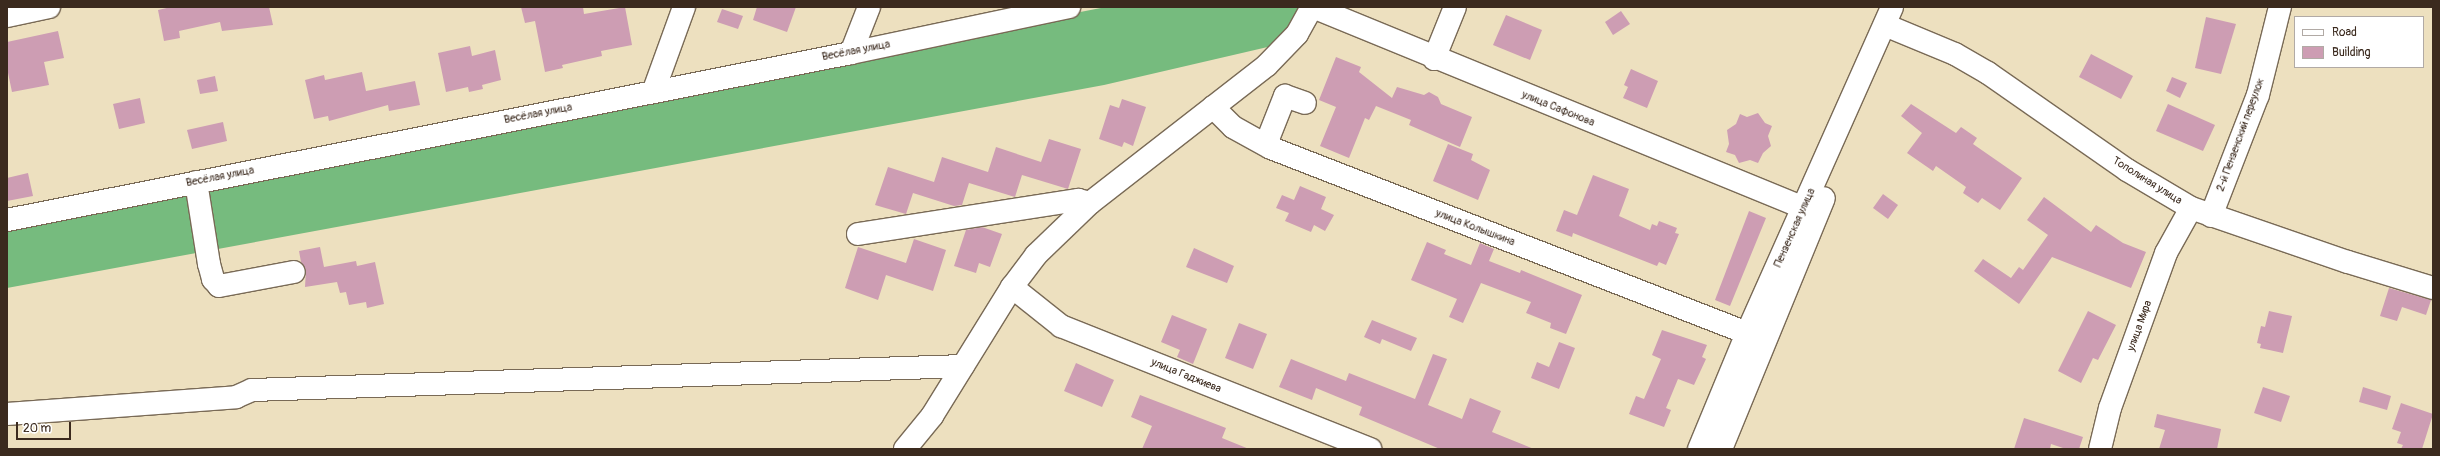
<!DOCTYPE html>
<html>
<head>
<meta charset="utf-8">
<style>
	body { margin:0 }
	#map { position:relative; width:2440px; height:456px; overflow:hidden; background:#ede0bf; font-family:Pangolin,sans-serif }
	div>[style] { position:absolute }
	.forest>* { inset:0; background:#76bb7e }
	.building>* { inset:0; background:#cd9db3 }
	.roads { filter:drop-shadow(1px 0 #796a56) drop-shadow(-1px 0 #796a56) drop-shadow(0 1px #796a56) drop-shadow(0 -1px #796a56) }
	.minor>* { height:22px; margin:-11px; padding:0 11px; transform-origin:11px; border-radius:11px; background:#fff }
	span { translate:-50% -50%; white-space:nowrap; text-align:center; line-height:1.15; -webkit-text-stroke:3.5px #fff; paint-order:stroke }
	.street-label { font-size:11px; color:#3b2a1e }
	.frame { position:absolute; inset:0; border:8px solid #3b2a1e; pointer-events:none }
	.legend { position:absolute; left:2294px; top:16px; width:130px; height:52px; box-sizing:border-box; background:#fff; border:1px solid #b1aaa5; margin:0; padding:5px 7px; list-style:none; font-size:12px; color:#3b2a1e }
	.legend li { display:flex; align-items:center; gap:8px; height:20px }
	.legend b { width:20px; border:1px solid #b1aaa5 }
	.scale { position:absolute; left:16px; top:422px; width:55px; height:18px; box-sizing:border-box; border:2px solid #3b2a1e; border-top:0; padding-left:5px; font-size:12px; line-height:14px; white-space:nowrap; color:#3b2a1e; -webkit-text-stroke:3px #fff; paint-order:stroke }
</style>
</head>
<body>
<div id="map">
	<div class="forest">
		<div style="clip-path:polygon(1106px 7px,1299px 7px,1292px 26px,1276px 45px,1104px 85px,7px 288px,7px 220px)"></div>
	</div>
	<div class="building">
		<div style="clip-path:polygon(171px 7px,269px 7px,273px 25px,222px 31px,220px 22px,179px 31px,180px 38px,164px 41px,158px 10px)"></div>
		<div style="clip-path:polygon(521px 7px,583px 7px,584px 14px,625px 7px,632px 45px,601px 51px,602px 56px,562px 65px,563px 68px,545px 72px,535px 21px,525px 23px)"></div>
		<div style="clip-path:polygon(757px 7px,796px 7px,787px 32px,753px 20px)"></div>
		<div style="clip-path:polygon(722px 9px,743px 16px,738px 29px,717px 22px)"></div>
		<div style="clip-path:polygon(1621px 11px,1630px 24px,1613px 35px,1605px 22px)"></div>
		<div style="clip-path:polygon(1506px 15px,1542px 30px,1530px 60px,1493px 45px)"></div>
		<div style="clip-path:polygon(2206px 17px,2236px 24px,2221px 74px,2195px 68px)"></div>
		<div style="clip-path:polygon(58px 31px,64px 58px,44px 62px,49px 85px,12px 92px,7px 68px,7px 42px)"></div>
		<div style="clip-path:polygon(470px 46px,472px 56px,495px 50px,501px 80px,482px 85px,483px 89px,469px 92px,468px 87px,446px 92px,438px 53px)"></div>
		<div style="clip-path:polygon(2091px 54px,2133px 76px,2121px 99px,2079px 77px)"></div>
		<div style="clip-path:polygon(1336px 57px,1361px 67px,1359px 72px,1392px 98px,1397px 87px,1424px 95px,1429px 92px,1438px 97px,1441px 104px,1472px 117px,1460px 147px,1409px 125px,1411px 120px,1376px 106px,1369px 120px,1365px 118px,1349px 158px,1320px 146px,1336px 107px,1319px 100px)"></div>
		<div style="clip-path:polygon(1631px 69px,1658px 81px,1647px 108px,1623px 98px,1628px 87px,1624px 85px)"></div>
		<div style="clip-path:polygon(362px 72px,366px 91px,415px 81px,420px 105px,389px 111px,388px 105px,329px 121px,328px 116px,314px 119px,305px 80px,324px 75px,325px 80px)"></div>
		<div style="clip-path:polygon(215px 76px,218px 91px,200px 94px,197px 80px)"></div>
		<div style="clip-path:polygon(2172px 77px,2187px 83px,2180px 98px,2166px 91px)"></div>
		<div style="clip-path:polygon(140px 98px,145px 123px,119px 129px,113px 104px)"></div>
		<div style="clip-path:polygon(1122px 99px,1146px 107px,1133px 146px,1124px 142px,1122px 147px,1099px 139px,1110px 105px,1119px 108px)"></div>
		<div style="clip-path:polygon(1911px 104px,1956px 133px,1961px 127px,1977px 138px,1973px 144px,2022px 178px,2000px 210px,1982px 198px,1978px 203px,1963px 193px,1966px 187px,1936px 166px,1933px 171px,1907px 153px,1922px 133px,1901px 116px)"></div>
		<div style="clip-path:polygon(2168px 104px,2215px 125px,2203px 151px,2156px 131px)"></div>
		<div style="clip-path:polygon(1758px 113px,1765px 123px,1772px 126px,1768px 136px,1771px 146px,1763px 153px,1758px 163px,1750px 160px,1739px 163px,1735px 155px,1726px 152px,1729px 144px,1727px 130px,1736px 124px,1740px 114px,1747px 117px)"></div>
		<div style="clip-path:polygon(223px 122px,227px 141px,192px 149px,187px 130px)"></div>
		<div style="clip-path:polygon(1049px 139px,1081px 149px,1068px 189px,1022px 175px,1015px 197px,969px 183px,962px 205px,954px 206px,913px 193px,906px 214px,875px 205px,888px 167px,934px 182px,942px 157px,988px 172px,996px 147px,1041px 162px)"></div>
		<div style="clip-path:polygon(1448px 144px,1473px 154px,1471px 160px,1490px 170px,1478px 200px,1433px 181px)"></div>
		<div style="clip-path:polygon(28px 173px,33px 196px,7px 201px,7px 178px)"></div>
		<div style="clip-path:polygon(1593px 175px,1629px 189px,1619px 216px,1650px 230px,1652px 224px,1657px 226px,1659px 221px,1677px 228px,1675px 233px,1679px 234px,1666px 265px,1659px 262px,1657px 266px,1573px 233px,1572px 237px,1556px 231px,1564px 210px,1577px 215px)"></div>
		<div style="clip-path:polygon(1300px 186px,1326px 197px,1321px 209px,1334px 215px,1325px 231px,1314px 225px,1311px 232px,1285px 221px,1289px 213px,1276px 208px,1282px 195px,1294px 200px)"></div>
		<div style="clip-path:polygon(1883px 194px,1898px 205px,1888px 219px,1873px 208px)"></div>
		<div style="clip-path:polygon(2044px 197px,2091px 232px,2096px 225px,2123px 243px,2146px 252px,2131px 288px,2052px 257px,2019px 304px,1974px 271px,1983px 259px,2011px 278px,2019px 267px,2023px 270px,2048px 235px,2027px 220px)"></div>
		<div style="clip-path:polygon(1749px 211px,1766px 218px,1730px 306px,1715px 300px)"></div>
		<div style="clip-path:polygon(982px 227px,1002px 234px,990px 267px,979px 263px,976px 273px,954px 266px,966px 230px)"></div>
		<div style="clip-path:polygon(914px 239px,946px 250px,933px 291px,886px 275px,878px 300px,845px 288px,858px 247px,906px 263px)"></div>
		<div style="clip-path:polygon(1427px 242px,1446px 250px,1444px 254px,1471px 265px,1480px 243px,1494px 249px,1489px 261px,1520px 273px,1521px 270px,1582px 295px,1566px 334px,1550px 328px,1551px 323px,1526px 313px,1531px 302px,1481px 283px,1463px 323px,1449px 317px,1457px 299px,1411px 280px)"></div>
		<div style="clip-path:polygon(320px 247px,324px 267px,356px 261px,357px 266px,375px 262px,384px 304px,367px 308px,366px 302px,349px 305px,346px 292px,340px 293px,337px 282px,305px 287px,306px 270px,301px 262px,299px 251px)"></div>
		<div style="clip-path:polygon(1194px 248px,1234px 266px,1227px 283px,1186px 267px)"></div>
		<div style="clip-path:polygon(2389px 288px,2431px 300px,2426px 315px,2402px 307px,2397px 321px,2380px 316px)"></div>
		<div style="clip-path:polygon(2088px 311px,2116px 325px,2098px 360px,2093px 358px,2081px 383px,2058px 371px)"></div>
		<div style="clip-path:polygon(2269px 311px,2292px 316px,2283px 353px,2260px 348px,2261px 344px,2257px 343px,2261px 326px,2265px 327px)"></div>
		<div style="clip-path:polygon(1172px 315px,1207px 329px,1193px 364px,1177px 357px,1180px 350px,1161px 342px)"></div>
		<div style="clip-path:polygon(1372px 320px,1417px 338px,1411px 351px,1382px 339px,1380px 344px,1364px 337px)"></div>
		<div style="clip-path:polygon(1239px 323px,1267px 334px,1253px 369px,1225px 358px)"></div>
		<div style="clip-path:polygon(1662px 330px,1707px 345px,1702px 357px,1706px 359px,1694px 385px,1678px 379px,1666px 408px,1671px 410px,1664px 427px,1629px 414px,1636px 396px,1644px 399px,1661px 359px,1652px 355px)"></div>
		<div style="clip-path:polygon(1559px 342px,1575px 348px,1559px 389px,1531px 378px,1537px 362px,1549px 367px)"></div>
		<div style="clip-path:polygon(1433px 354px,1447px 359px,1428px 405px,1462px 419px,1470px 398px,1501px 411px,1492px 432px,1534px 449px,1440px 449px,1359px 415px,1362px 407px,1316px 388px,1312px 400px,1279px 387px,1291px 359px,1346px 381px,1349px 373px,1415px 399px)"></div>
		<div style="clip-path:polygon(1076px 363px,1114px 380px,1102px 407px,1064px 391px)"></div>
		<div style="clip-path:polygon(2263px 387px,2290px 396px,2281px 422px,2254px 413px)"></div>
		<div style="clip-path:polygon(2363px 387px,2391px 396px,2387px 410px,2359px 402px)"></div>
		<div style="clip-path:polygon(1140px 395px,1226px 428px,1222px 438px,1249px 449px,1142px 449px,1152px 426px,1131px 417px)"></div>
		<div style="clip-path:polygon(2401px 403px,2433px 414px,2422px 449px,2401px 449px,2403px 445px,2397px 443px,2401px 432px,2392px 429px)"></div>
		<div style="clip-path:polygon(2157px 414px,2221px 429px,2217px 449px,2159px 449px,2165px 430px,2154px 427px)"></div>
		<div style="clip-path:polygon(2024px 418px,2083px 437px,2079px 449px,2066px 449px,2051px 444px,2050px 449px,2014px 449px)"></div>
	</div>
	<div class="roads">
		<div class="minor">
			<div style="left:1313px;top:7px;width:531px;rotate:22.26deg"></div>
			<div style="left:7px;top:16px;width:43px;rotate:-12.1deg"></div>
			<div style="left:1885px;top:25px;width:76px;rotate:22.5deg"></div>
			<div style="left:1955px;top:54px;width:38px;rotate:30deg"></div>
			<div style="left:1988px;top:73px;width:169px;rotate:34.9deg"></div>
			<div style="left:2127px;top:170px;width:74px;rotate:30.7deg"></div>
			<div style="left:2191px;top:208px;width:166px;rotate:19deg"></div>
			<div style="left:2348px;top:262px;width:89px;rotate:17deg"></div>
			<div style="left:851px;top:53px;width:49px;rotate:-68.6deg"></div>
			<div style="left:1434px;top:59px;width:56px;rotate:-68deg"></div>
			<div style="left:654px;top:90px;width:88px;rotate:-70.1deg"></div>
			<div style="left:1213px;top:107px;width:28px;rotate:45deg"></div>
			<div style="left:1233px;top:127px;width:43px;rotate:28.9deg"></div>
			<div style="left:1271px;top:148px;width:511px;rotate:21.24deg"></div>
			<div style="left:1266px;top:144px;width:52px;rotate:-68.4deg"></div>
			<div style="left:1285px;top:96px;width:21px;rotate:19deg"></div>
			<div style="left:196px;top:182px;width:83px;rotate:81deg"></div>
			<div style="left:209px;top:264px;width:16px;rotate:75deg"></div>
			<div style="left:213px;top:279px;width:9px;rotate:49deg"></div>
			<div style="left:219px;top:286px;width:76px;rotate:-10.6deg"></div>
			<div style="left:2211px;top:216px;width:130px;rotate:-68.8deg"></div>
			<div style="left:2258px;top:95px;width:91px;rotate:-76deg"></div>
			<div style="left:7px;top:220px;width:860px;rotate:-11.19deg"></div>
			<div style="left:851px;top:53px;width:223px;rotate:-11.9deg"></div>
			<div style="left:858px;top:234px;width:223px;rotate:-8.8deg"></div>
			<div style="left:1078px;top:200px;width:12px;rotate:14deg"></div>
			<div style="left:1012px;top:287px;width:63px;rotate:38.5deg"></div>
			<div style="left:1061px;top:326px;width:333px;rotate:21.7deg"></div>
			<div style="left:7px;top:414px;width:230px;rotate:-4.2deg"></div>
			<div style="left:236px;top:397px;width:17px;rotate:-24deg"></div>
			<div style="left:252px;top:390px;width:711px;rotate:-1.93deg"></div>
			<div style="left:905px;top:449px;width:43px;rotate:-50.7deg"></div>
			<div style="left:932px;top:416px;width:152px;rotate:-58.2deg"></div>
			<div style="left:1012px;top:287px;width:40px;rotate:-53deg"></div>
			<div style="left:1036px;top:255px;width:75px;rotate:-43.9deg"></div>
			<div style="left:1090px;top:203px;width:224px;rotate:-37.9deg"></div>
			<div style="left:1267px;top:65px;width:43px;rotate:-45.9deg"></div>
			<div style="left:1297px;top:34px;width:31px;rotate:-61deg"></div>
			<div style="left:1699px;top:449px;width:126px;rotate:-67.5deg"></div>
			<div style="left:1747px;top:333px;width:357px;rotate:-66deg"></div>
			<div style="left:1721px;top:449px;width:271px;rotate:-67.7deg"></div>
			<div style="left:2100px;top:449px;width:42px;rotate:-76.3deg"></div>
			<div style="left:2110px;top:408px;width:165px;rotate:-70.1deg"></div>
			<div style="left:2166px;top:253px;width:51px;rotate:-60.9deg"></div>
		</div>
	</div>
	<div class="street-label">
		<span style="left:856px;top:51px;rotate:-11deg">Весёлая улица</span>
		<span style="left:1558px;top:109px;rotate:22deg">улица Сафонова</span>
		<span style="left:538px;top:114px;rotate:-11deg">Весёлая улица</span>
		<span style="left:2241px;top:135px;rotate:-70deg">2-й Пензенский переулок</span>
		<span style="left:220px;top:177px;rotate:-11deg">Весёлая улица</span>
		<span style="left:2147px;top:181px;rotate:32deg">Тополиная улица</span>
		<span style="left:1475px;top:228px;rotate:21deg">улица Колышкина</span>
		<span style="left:1795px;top:228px;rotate:-66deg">Пензенская улица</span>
		<span style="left:2140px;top:326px;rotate:-70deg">улица Мира</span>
		<span style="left:1186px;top:376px;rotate:22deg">улица Гаджиева</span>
	</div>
	<div class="frame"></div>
	<ul class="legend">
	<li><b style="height:5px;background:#fff"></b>Road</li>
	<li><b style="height:11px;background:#cd9db3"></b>Building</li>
	</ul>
	<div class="scale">20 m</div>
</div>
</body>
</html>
